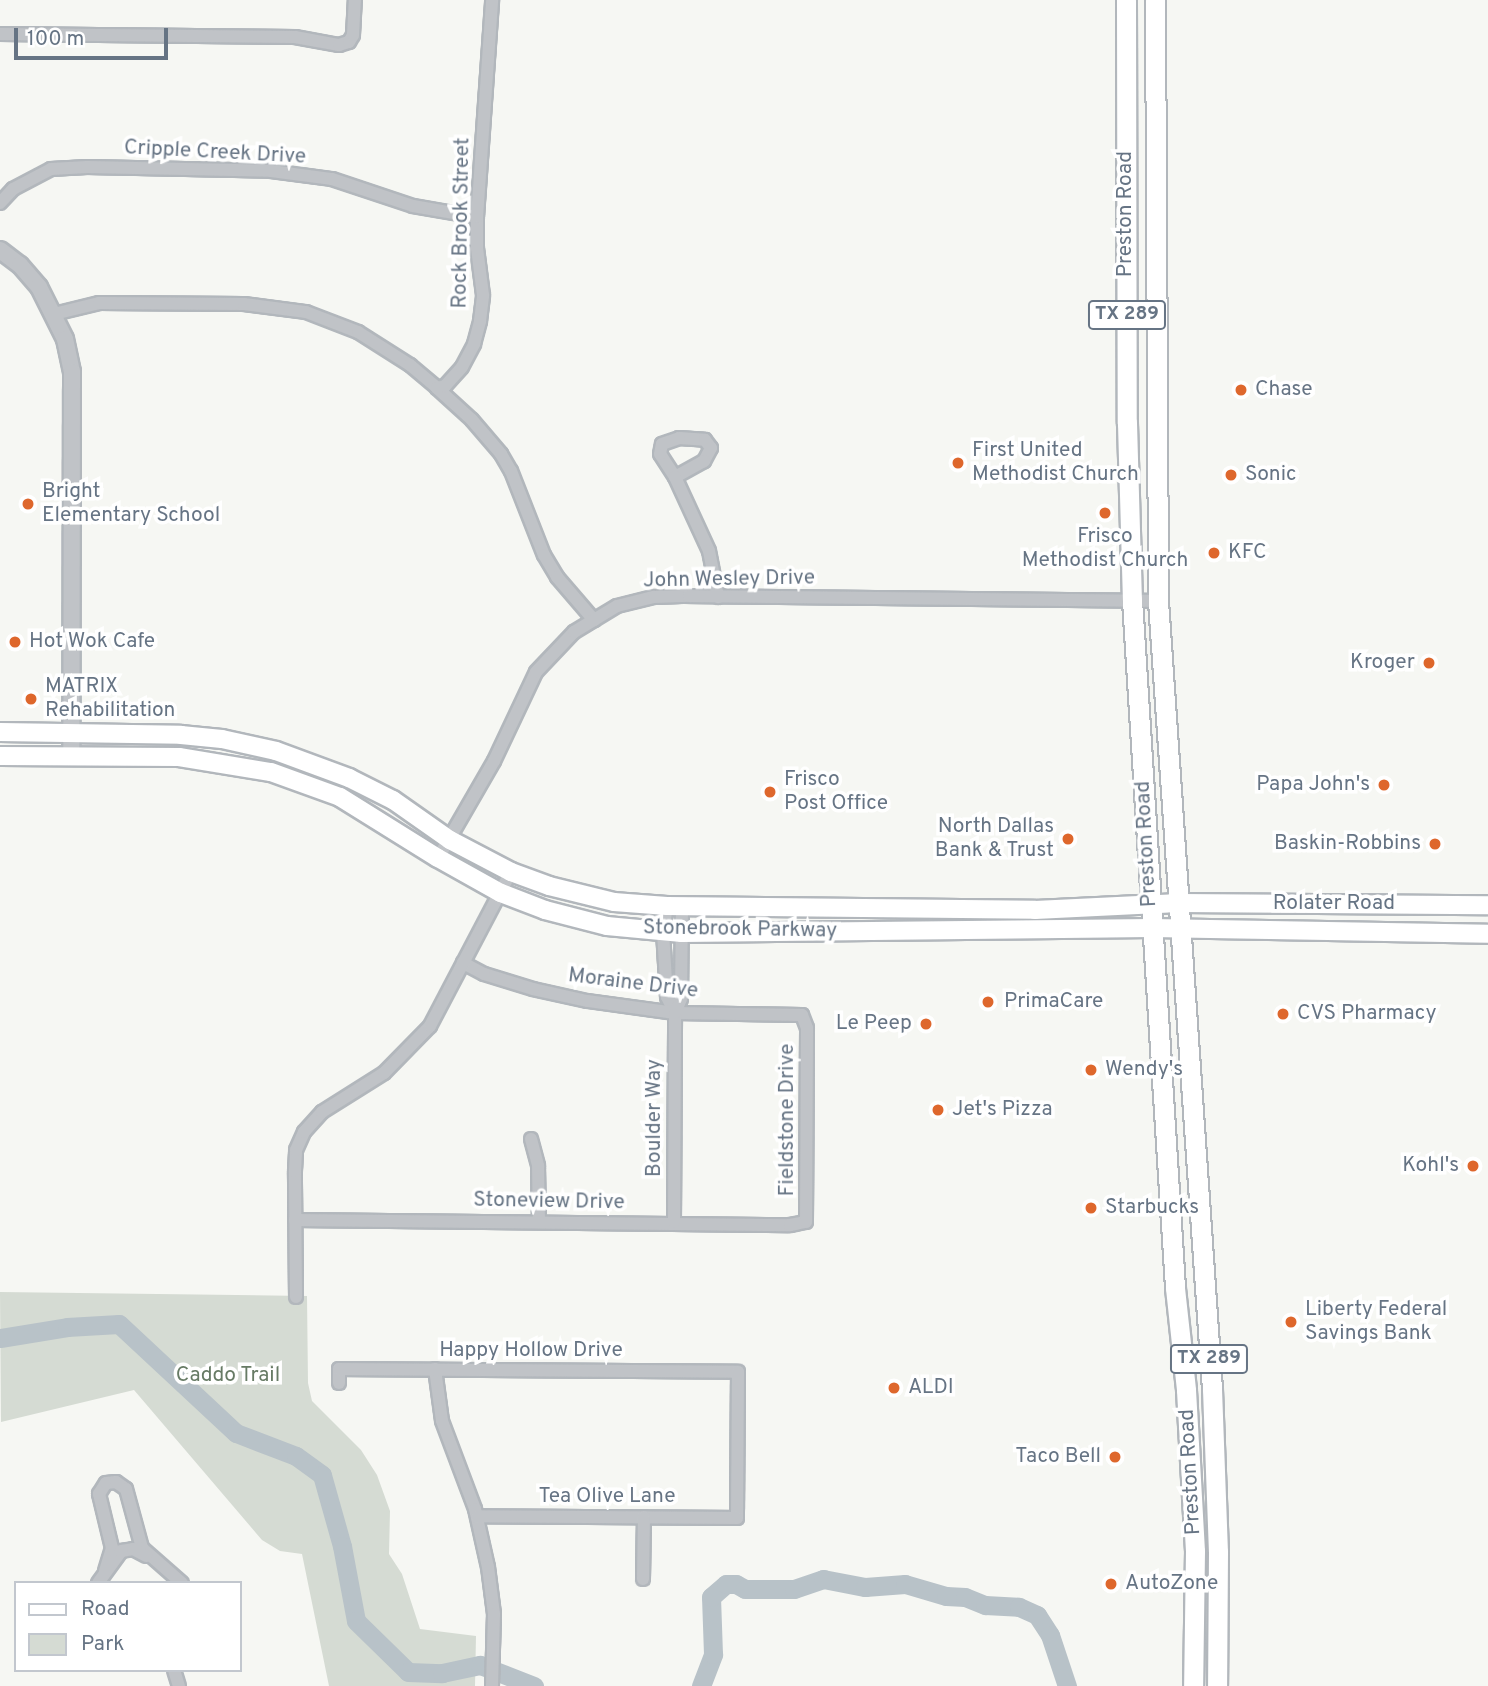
<!DOCTYPE html>
<html>
<head>
<meta charset="utf-8">
<style>
	body { margin:0 }
	#map { position:relative; width:1488px; height:1686px; overflow:hidden; background:#f6f7f3; font-family:Overpass,sans-serif }
	div>[style] { position:absolute }
	.green>* { inset:0; background:#d5dbd3 }
	.river>* { height:19px; margin:-9.5px; padding:0 9.5px; transform-origin:9.5px; border-radius:9.5px; background:#b8c2c8 }
	.roads { filter:drop-shadow(2px 0 #b2b7bc) drop-shadow(-2px 0 #b2b7bc) drop-shadow(0 2px #b2b7bc) drop-shadow(0 -2px #b2b7bc) }
	.minor>* { height:12px; margin:-6px; padding:0 6px; transform-origin:6px; border-radius:6px; background:#c0c3c7 }
	.tertiary>* { height:16px; margin:-8px; padding:0 8px; transform-origin:8px; border-radius:8px; background:#c0c3c7 }
	.secondary>* { height:18px; margin:-9px; padding:0 9px; transform-origin:9px; border-radius:9px; background:#fff }
	.primary>* { height:19px; margin:-9.5px; padding:0 9.5px; transform-origin:9.5px; border-radius:9.5px; background:#fff }
	.dots>* { width:19px; height:19px; translate:-50% -50%; box-sizing:border-box; border:4px solid #fff; border-radius:50% }
	span { translate:-50% -50%; white-space:nowrap; text-align:center; line-height:1.15; -webkit-text-stroke:7px #fff; paint-order:stroke }
	.shield-label span { padding:2px 5px; background:#fff; border:2px solid; border-radius:5px; -webkit-text-stroke-width:0 }
	.shield-label { font-size:19px; color:#667484; font-weight:700 }
	.street-label { font-size:21px; color:#667484 }
	.poi-label { font-size:21px; color:#667484 }
	.left { translate:0 -50%; text-align:left }
	.right { translate:-100% -50%; text-align:right }
	.park-label { font-size:21px; color:#677b65 }
	.legend { position:absolute; left:14px; top:1581px; width:228px; height:91px; box-sizing:border-box; background:#fff; border:2px solid #c2c7ce; margin:0; padding:9px 12px; list-style:none; font-size:21px; color:#667484 }
	.legend li { display:flex; align-items:center; gap:14px; height:35px }
	.legend b { width:35px; border:2px solid #c2c7ce }
	.scale { position:absolute; left:14px; top:28px; width:154px; height:32px; box-sizing:border-box; border:4px solid #667484; border-top:0; padding-left:9px; font-size:21px; line-height:24px; white-space:nowrap; color:#667484; -webkit-text-stroke:5px #fff; paint-order:stroke }
</style>
</head>
<body>
<div id="map">
	<div class="green">
		<div style="clip-path:polygon(0 1292px,307px 1296px,308px 1383px,312px 1401px,361px 1450px,377px 1475px,390px 1511px,389px 1554px,402px 1574px,420px 1629px,476px 1636px,475px 1686px,329px 1686px,302px 1554px,280px 1551px,262px 1540px,134px 1390px,1px 1422px)"></div>
	</div>
	<div class="river">
		<div style="left:0;top:1338px;width:68px;rotate:-9.3deg"></div>
		<div style="left:67px;top:1327px;width:52px;rotate:-3.3deg"></div>
		<div style="left:119px;top:1324px;width:160px;rotate:43deg"></div>
		<div style="left:236px;top:1433px;width:64px;rotate:21deg"></div>
		<div style="left:296px;top:1456px;width:32px;rotate:36deg"></div>
		<div style="left:322px;top:1475px;width:74px;rotate:74.3deg"></div>
		<div style="left:342px;top:1546px;width:76px;rotate:79.4deg"></div>
		<div style="left:356px;top:1621px;width:73px;rotate:44.4deg"></div>
		<div style="left:408px;top:1672px;width:34px;rotate:2deg"></div>
		<div style="left:442px;top:1673px;width:39px;rotate:-12deg"></div>
		<div style="left:480px;top:1665px;width:58px;rotate:21.3deg"></div>
		<div style="left:701px;top:1686px;width:34px;rotate:-69deg"></div>
		<div style="left:713px;top:1654px;width:57px;rotate:-92deg"></div>
		<div style="left:711px;top:1597px;width:20px;rotate:-41deg"></div>
		<div style="left:726px;top:1584px;width:10px"></div>
		<div style="left:736px;top:1584px;width:10px;rotate:29deg"></div>
		<div style="left:745px;top:1589px;width:49px"></div>
		<div style="left:794px;top:1589px;width:31px;rotate:-19deg"></div>
		<div style="left:823px;top:1579px;width:43px;rotate:10.8deg"></div>
		<div style="left:865px;top:1587px;width:40px;rotate:-4.3deg"></div>
		<div style="left:905px;top:1584px;width:43px;rotate:16.3deg"></div>
		<div style="left:946px;top:1596px;width:19px;rotate:3deg"></div>
		<div style="left:965px;top:1597px;width:22px;rotate:22deg"></div>
		<div style="left:985px;top:1605px;width:34px;rotate:3deg"></div>
		<div style="left:1019px;top:1607px;width:20px;rotate:24deg"></div>
		<div style="left:1037px;top:1615px;width:24px;rotate:57deg"></div>
		<div style="left:1050px;top:1635px;width:54px;rotate:71.6deg"></div>
	</div>
	<div class="roads">
		<div class="minor">
			<div style="left:0;top:34px;width:295px;rotate:0.6deg"></div>
			<div style="left:295px;top:37px;width:45px;rotate:10.3deg"></div>
			<div style="left:339px;top:45px;width:10px;rotate:-17deg"></div>
			<div style="left:349px;top:42px;width:8px;rotate:-60deg"></div>
			<div style="left:353px;top:35px;width:35px;rotate:-87deg"></div>
			<div style="left:0;top:203px;width:19px;rotate:-47deg"></div>
			<div style="left:13px;top:189px;width:43px;rotate:-27.8deg"></div>
			<div style="left:51px;top:169px;width:36px;rotate:-3deg"></div>
			<div style="left:87px;top:167px;width:184px;rotate:1.2deg"></div>
			<div style="left:271px;top:171px;width:62px;rotate:7.5deg"></div>
			<div style="left:332px;top:179px;width:85px;rotate:18.4deg"></div>
			<div style="left:413px;top:206px;width:65px;rotate:9.8deg"></div>
			<div style="left:54px;top:314px;width:46px;rotate:-13.7deg"></div>
			<div style="left:99px;top:303px;width:145px;rotate:0.4deg"></div>
			<div style="left:244px;top:304px;width:63px;rotate:7.4deg"></div>
			<div style="left:306px;top:312px;width:56px;rotate:21deg"></div>
			<div style="left:358px;top:332px;width:62px;rotate:32.4deg"></div>
			<div style="left:410px;top:365px;width:35px;rotate:40deg"></div>
			<div style="left:437px;top:388px;width:47px;rotate:42.4deg"></div>
			<div style="left:472px;top:420px;width:45px;rotate:49.5deg"></div>
			<div style="left:501px;top:454px;width:20px;rotate:60deg"></div>
			<div style="left:511px;top:471px;width:90px;rotate:68.6deg"></div>
			<div style="left:544px;top:555px;width:26px;rotate:59deg"></div>
			<div style="left:557px;top:577px;width:57px;rotate:49.3deg"></div>
			<div style="left:437px;top:388px;width:8px;rotate:-14deg"></div>
			<div style="left:445px;top:386px;width:25px;rotate:-48deg"></div>
			<div style="left:462px;top:367px;width:26px;rotate:-62deg"></div>
			<div style="left:474px;top:344px;width:24px;rotate:-75deg"></div>
			<div style="left:480px;top:321px;width:26px;rotate:-83deg"></div>
			<div style="left:483px;top:295px;width:47px;rotate:-97.3deg"></div>
			<div style="left:477px;top:248px;width:31px;rotate:-90deg"></div>
			<div style="left:477px;top:217px;width:218px;rotate:-86deg"></div>
			<div style="left:679px;top:438px;width:26px;rotate:4deg"></div>
			<div style="left:705px;top:440px;width:10px;rotate:53deg"></div>
			<div style="left:711px;top:448px;width:15px;rotate:118deg"></div>
			<div style="left:704px;top:461px;width:33px;rotate:151deg"></div>
			<div style="left:675px;top:477px;width:27px;rotate:-123deg"></div>
			<div style="left:660px;top:454px;width:10px;rotate:-79deg"></div>
			<div style="left:662px;top:444px;width:18px;rotate:-19deg"></div>
			<div style="left:675px;top:477px;width:81px;rotate:65.3deg"></div>
			<div style="left:709px;top:551px;width:47px;rotate:78.9deg"></div>
			<div style="left:438px;top:858px;width:112px;rotate:-60deg"></div>
			<div style="left:494px;top:761px;width:98px;rotate:-64.7deg"></div>
			<div style="left:536px;top:672px;width:55px;rotate:-46.5deg"></div>
			<div style="left:574px;top:632px;width:50px;rotate:-31.2deg"></div>
			<div style="left:617px;top:606px;width:38px;rotate:-14deg"></div>
			<div style="left:654px;top:597px;width:35px;rotate:-2deg"></div>
			<div style="left:689px;top:596px;width:469px;rotate:0.6deg"></div>
			<div style="left:667px;top:906px;width:26px;rotate:99deg"></div>
			<div style="left:663px;top:932px;width:65px;rotate:86.5deg"></div>
			<div style="left:667px;top:997px;width:18px;rotate:63deg"></div>
			<div style="left:531px;top:1139px;width:28px;rotate:75deg"></div>
			<div style="left:538px;top:1166px;width:55px;rotate:89deg"></div>
			<div style="left:295px;top:1220px;width:495px;rotate:0.6deg"></div>
			<div style="left:790px;top:1225px;width:16px;rotate:-11deg"></div>
			<div style="left:806px;top:1222px;width:194px;rotate:-89.7deg"></div>
			<div style="left:807px;top:1028px;width:14px;rotate:-111deg"></div>
			<div style="left:802px;top:1015px;width:127px;rotate:-179.1deg"></div>
			<div style="left:675px;top:1013px;width:89px;rotate:-172.2deg"></div>
			<div style="left:587px;top:1001px;width:55px;rotate:-167.5deg"></div>
			<div style="left:533px;top:989px;width:51px;rotate:-163deg"></div>
			<div style="left:484px;top:974px;width:24px;rotate:-152deg"></div>
			<div style="left:674px;top:1222px;width:209px;rotate:-89.7deg"></div>
			<div style="left:675px;top:1013px;width:15px;rotate:-67deg"></div>
			<div style="left:681px;top:999px;width:92px;rotate:-89.4deg"></div>
			<div style="left:296px;top:1297px;width:126px;rotate:-90.5deg"></div>
			<div style="left:295px;top:1171px;width:21px;rotate:-87deg"></div>
			<div style="left:296px;top:1150px;width:20px;rotate:-66deg"></div>
			<div style="left:304px;top:1132px;width:27px;rotate:-48deg"></div>
			<div style="left:322px;top:1112px;width:73px;rotate:-32.2deg"></div>
			<div style="left:384px;top:1073px;width:66px;rotate:-45.6deg"></div>
			<div style="left:430px;top:1026px;width:174px;rotate:-62.3deg"></div>
			<div style="left:435px;top:1369px;width:52px;rotate:82.3deg"></div>
			<div style="left:442px;top:1421px;width:94px;rotate:69.4deg"></div>
			<div style="left:475px;top:1509px;width:59px;rotate:77.4deg"></div>
			<div style="left:488px;top:1567px;width:47px;rotate:82.7deg"></div>
			<div style="left:494px;top:1614px;width:72px;rotate:91.6deg"></div>
			<div style="left:339px;top:1383px;width:14px;rotate:-90deg"></div>
			<div style="left:339px;top:1369px;width:399px;rotate:0.4deg"></div>
			<div style="left:738px;top:1372px;width:146px;rotate:90.4deg"></div>
			<div style="left:737px;top:1518px;width:260px;rotate:-179.6deg"></div>
			<div style="left:105px;top:1571px;width:24px;rotate:-73deg"></div>
			<div style="left:112px;top:1548px;width:56px;rotate:-103.5deg"></div>
			<div style="left:99px;top:1494px;width:13px;rotate:-58deg"></div>
			<div style="left:106px;top:1483px;width:10px;rotate:-6deg"></div>
			<div style="left:116px;top:1482px;width:12px;rotate:35deg"></div>
			<div style="left:126px;top:1489px;width:61px;rotate:74.8deg"></div>
			<div style="left:142px;top:1548px;width:53px;rotate:41.2deg"></div>
			<div style="left:643px;top:1579px;width:62px;rotate:-89.1deg"></div>
			<div style="left:98px;top:1583px;width:39px;rotate:-54deg"></div>
			<div style="left:121px;top:1551px;width:12px;rotate:-9deg"></div>
			<div style="left:133px;top:1549px;width:15px;rotate:28deg"></div>
			<div style="left:174px;top:1670px;width:17px;rotate:73deg"></div>
		</div>
		<div class="tertiary">
			<div style="left:0;top:250px;width:25px;rotate:37deg"></div>
			<div style="left:20px;top:265px;width:29px;rotate:49deg"></div>
			<div style="left:39px;top:287px;width:58px;rotate:63.4deg"></div>
			<div style="left:65px;top:339px;width:34px;rotate:78deg"></div>
			<div style="left:72px;top:372px;width:384px;rotate:90.1deg"></div>
		</div>
		<div class="secondary">
			<div style="left:0;top:732px;width:181px;rotate:0.9deg"></div>
			<div style="left:181px;top:735px;width:41px;rotate:5.6deg"></div>
			<div style="left:222px;top:739px;width:55px;rotate:12.5deg"></div>
			<div style="left:276px;top:751px;width:78px;rotate:20.3deg"></div>
			<div style="left:349px;top:778px;width:49px;rotate:26.6deg"></div>
			<div style="left:393px;top:800px;width:70px;rotate:35.1deg"></div>
			<div style="left:450px;top:840px;width:69px;rotate:27.7deg"></div>
			<div style="left:511px;top:872px;width:40px;rotate:20.2deg"></div>
			<div style="left:549px;top:886px;width:67px;rotate:13.8deg"></div>
			<div style="left:614px;top:902px;width:53px;rotate:4.3deg"></div>
			<div style="left:667px;top:906px;width:368px;rotate:0.6deg"></div>
			<div style="left:1035px;top:910px;width:145px;rotate:-2.8deg"></div>
			<div style="left:1180px;top:903px;width:308px;rotate:0.4deg"></div>
			<div style="left:0;top:756px;width:179px;rotate:0.3deg"></div>
			<div style="left:179px;top:757px;width:93px;rotate:9.3deg"></div>
			<div style="left:271px;top:772px;width:73px;rotate:19.9deg"></div>
			<div style="left:340px;top:797px;width:115px;rotate:31.9deg"></div>
			<div style="left:438px;top:858px;width:72px;rotate:29.1deg"></div>
			<div style="left:501px;top:893px;width:47px;rotate:21.1deg"></div>
			<div style="left:545px;top:910px;width:64px;rotate:14.5deg"></div>
			<div style="left:607px;top:926px;width:75px;rotate:5.3deg"></div>
			<div style="left:682px;top:933px;width:470px;rotate:-0.6deg"></div>
			<div style="left:1152px;top:928px;width:336px;rotate:1deg"></div>
		</div>
		<div class="primary">
			<div style="left:1126px;top:0;width:423px;rotate:89.9deg"></div>
			<div style="left:1127px;top:423px;width:177px;rotate:88.4deg"></div>
			<div style="left:1132px;top:600px;width:689px;rotate:86.42deg"></div>
			<div style="left:1175px;top:1288px;width:103px;rotate:83.8deg"></div>
			<div style="left:1186px;top:1390px;width:161px;rotate:86.8deg"></div>
			<div style="left:1195px;top:1551px;width:135px;rotate:90.8deg"></div>
			<div style="left:1155px;top:0;width:601px;rotate:89.71deg"></div>
			<div style="left:1158px;top:601px;width:790px;rotate:86.08deg"></div>
			<div style="left:1212px;top:1389px;width:163px;rotate:87.9deg"></div>
			<div style="left:1218px;top:1552px;width:134px;rotate:90.4deg"></div>
		</div>
	</div>
	<div class="dots">
		<div style="left:1241px;top:390px;background:#de672c"></div>
		<div style="left:958px;top:463px;background:#de672c"></div>
		<div style="left:1231px;top:475px;background:#de672c"></div>
		<div style="left:28px;top:504px;background:#de672c"></div>
		<div style="left:1105px;top:513px;background:#de672c"></div>
		<div style="left:1214px;top:553px;background:#de672c"></div>
		<div style="left:15px;top:642px;background:#de672c"></div>
		<div style="left:1429px;top:663px;background:#de672c"></div>
		<div style="left:31px;top:699px;background:#de672c"></div>
		<div style="left:1384px;top:785px;background:#de672c"></div>
		<div style="left:770px;top:792px;background:#de672c"></div>
		<div style="left:1068px;top:839px;background:#de672c"></div>
		<div style="left:1435px;top:844px;background:#de672c"></div>
		<div style="left:988px;top:1002px;background:#de672c"></div>
		<div style="left:1283px;top:1014px;background:#de672c"></div>
		<div style="left:926px;top:1024px;background:#de672c"></div>
		<div style="left:1091px;top:1070px;background:#de672c"></div>
		<div style="left:938px;top:1110px;background:#de672c"></div>
		<div style="left:1473px;top:1166px;background:#de672c"></div>
		<div style="left:1091px;top:1208px;background:#de672c"></div>
		<div style="left:1291px;top:1322px;background:#de672c"></div>
		<div style="left:894px;top:1388px;background:#de672c"></div>
		<div style="left:1115px;top:1457px;background:#de672c"></div>
		<div style="left:1111px;top:1584px;background:#de672c"></div>
	</div>
	<div class="shield-label">
		<span style="left:1127px;top:315px">TX 289</span>
		<span style="left:1209px;top:1359px">TX 289</span>
	</div>
	<div class="street-label">
		<span style="left:215px;top:153px;rotate:3deg">Cripple Creek Drive</span>
		<span style="left:1126px;top:214px;rotate:-90deg">Preston Road</span>
		<span style="left:462px;top:223px;rotate:-89deg">Rock Brook Street</span>
		<span style="left:729px;top:580px;rotate:-1deg">John Wesley Drive</span>
		<span style="left:1147px;top:844px;rotate:-93deg">Preston Road</span>
		<span style="left:1334px;top:904px">Rolater Road</span>
		<span style="left:740px;top:930px;rotate:1deg">Stonebrook Parkway</span>
		<span style="left:633px;top:984px;rotate:7deg">Moraine Drive</span>
		<span style="left:655px;top:1118px;rotate:-90deg">Boulder Way</span>
		<span style="left:788px;top:1120px;rotate:-90deg">Fieldstone Drive</span>
		<span style="left:549px;top:1202px;rotate:1deg">Stoneview Drive</span>
		<span style="left:531px;top:1351px">Happy Hollow Drive</span>
		<span style="left:1191px;top:1472px;rotate:-93deg">Preston Road</span>
		<span style="left:607px;top:1497px">Tea Olive Lane</span>
	</div>
	<div class="poi-label">
		<span class="left" style="left:1255px;top:390px">Chase</span>
		<span class="left" style="left:972px;top:463px">First United<br>Methodist Church</span>
		<span class="left" style="left:1245px;top:475px">Sonic</span>
		<span class="left" style="left:42px;top:504px">Bright<br>Elementary School</span>
		<span style="left:1105px;top:549px">Frisco<br>Methodist Church</span>
		<span class="left" style="left:1228px;top:553px">KFC</span>
		<span class="left" style="left:29px;top:642px">Hot Wok Cafe</span>
		<span class="right" style="left:1415px;top:663px">Kroger</span>
		<span class="left" style="left:45px;top:699px">MATRIX<br>Rehabilitation</span>
		<span class="left" style="left:784px;top:792px">Frisco<br>Post Office</span>
		<span class="right" style="left:1370px;top:785px">Papa John's</span>
		<span class="right" style="left:1054px;top:839px">North Dallas<br>Bank &amp; Trust</span>
		<span class="right" style="left:1421px;top:844px">Baskin-Robbins</span>
		<span class="left" style="left:1004px;top:1002px">PrimaCare</span>
		<span class="left" style="left:1297px;top:1014px">CVS Pharmacy</span>
		<span class="right" style="left:912px;top:1024px">Le Peep</span>
		<span class="left" style="left:1105px;top:1070px">Wendy's</span>
		<span class="left" style="left:952px;top:1110px">Jet's Pizza</span>
		<span class="right" style="left:1459px;top:1166px">Kohl's</span>
		<span class="left" style="left:1105px;top:1208px">Starbucks</span>
		<span class="left" style="left:1305px;top:1322px">Liberty Federal<br>Savings Bank</span>
		<span class="left" style="left:908px;top:1388px">ALDI</span>
		<span class="right" style="left:1101px;top:1457px">Taco Bell</span>
		<span class="left" style="left:1125px;top:1584px">AutoZone</span>
	</div>
	<div class="park-label">
		<span style="left:228px;top:1376px">Caddo Trail</span>
	</div>
	<ul class="legend">
	<li><b style="height:9px;background:#fff"></b>Road</li>
	<li><b style="height:19px;background:#d5dbd3"></b>Park</li>
	</ul>
	<div class="scale">100 m</div>
</div>
</body>
</html>
